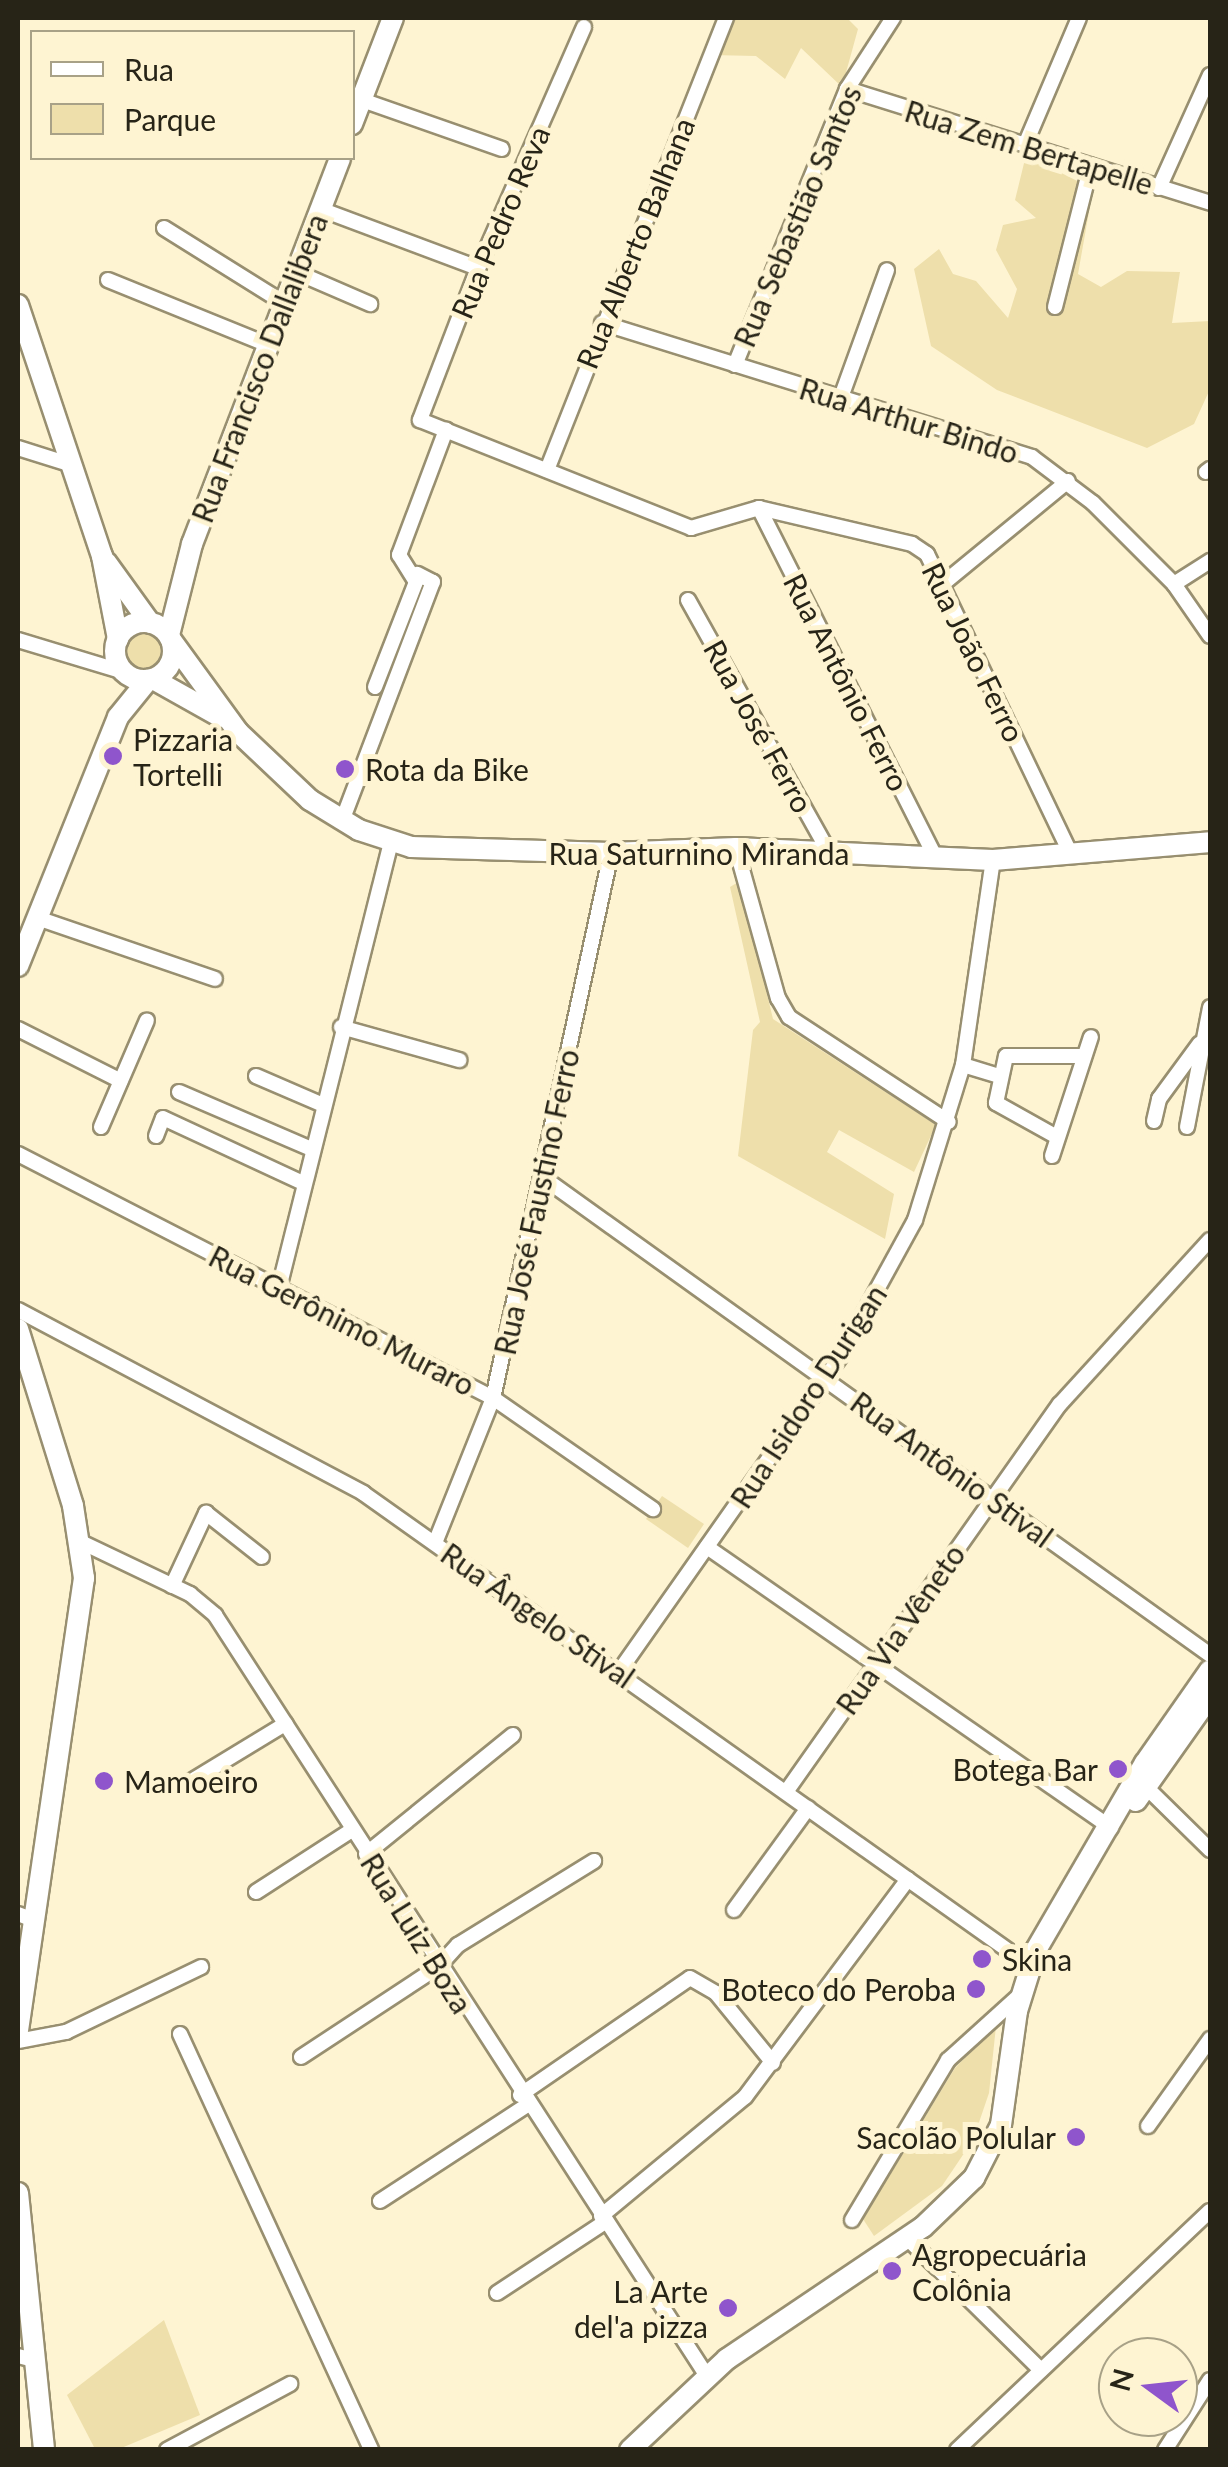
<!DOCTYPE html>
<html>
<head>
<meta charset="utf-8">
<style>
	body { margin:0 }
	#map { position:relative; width:1228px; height:2467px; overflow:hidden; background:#fef4d2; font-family:Lato,sans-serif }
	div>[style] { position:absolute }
	.green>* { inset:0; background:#eedfab }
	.round { border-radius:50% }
	.roads { filter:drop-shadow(2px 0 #988f70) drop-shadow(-2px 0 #988f70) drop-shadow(0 2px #988f70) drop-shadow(0 -2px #988f70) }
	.street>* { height:14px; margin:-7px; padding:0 7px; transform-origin:7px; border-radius:7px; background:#fff }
	.secondary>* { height:20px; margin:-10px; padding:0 10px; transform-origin:10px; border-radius:10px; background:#fff }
	.secondary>.ring { margin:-10px; padding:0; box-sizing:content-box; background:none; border:20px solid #fff; border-radius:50% }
	.primary>* { height:20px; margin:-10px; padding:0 10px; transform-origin:10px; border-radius:10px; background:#fff }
	.dots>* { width:28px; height:28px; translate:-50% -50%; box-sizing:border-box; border:5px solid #fef4d2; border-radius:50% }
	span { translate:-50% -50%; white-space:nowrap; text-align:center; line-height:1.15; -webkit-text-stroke:10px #fef4d2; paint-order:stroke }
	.street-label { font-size:30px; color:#272417 }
	.poi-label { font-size:30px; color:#272417 }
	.left { translate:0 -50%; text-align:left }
	.right { translate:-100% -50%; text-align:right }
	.frame { position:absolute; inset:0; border:20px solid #272417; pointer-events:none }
	.legend { position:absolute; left:30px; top:30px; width:325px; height:130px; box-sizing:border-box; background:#fef4d2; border:2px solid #a8a187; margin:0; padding:12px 18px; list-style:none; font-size:30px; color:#272417 }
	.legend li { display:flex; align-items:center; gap:20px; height:50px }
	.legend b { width:50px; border:2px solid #a8a187 }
	.north { position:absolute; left:1098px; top:2337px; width:100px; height:100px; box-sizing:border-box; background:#fef4d2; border:2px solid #a8a187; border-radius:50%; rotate:285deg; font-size:28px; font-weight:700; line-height:40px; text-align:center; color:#272417 }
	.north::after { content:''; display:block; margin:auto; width:35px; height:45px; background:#8f55cc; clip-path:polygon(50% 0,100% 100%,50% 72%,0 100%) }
</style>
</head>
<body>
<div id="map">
	<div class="green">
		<div style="clip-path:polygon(732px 18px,847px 18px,858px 29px,842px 87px,801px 48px,785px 79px,756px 56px,711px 55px)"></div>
		<div style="clip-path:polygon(1026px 155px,1093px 189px,1078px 274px,1101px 287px,1127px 271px,1180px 272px,1172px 323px,1210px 321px,1210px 389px,1194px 424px,1147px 448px,997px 390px,931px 346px,914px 269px,939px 249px,953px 274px,976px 281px,1008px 318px,1017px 289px,996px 250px,1003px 225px,1036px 218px,1015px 200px)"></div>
		<div class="round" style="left:121px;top:628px;width:46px;height:46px"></div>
		<div style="clip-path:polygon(740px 881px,773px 1019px,936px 1125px,914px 1172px,839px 1130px,827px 1152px,894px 1194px,885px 1239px,738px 1156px,753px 1030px,760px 1022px,730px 887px)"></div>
		<div style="clip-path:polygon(662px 1496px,704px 1524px,688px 1548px,646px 1519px)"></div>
		<div style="clip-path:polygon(996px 2026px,989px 2093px,973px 2140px,942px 2186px,874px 2236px,863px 2219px,955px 2068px)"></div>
		<div style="clip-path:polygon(164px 2320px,200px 2415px,119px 2449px,95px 2449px,67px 2395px)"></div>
	</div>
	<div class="roads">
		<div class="street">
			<div style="left:584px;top:27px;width:263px;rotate:113.7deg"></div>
			<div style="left:478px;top:268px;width:163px;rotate:110.9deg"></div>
			<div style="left:420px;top:420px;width:292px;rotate:21.7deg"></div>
			<div style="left:691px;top:528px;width:71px;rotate:-16.4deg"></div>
			<div style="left:759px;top:508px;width:157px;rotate:13.2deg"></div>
			<div style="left:912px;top:544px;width:18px;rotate:34deg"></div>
			<div style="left:927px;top:554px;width:333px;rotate:64.4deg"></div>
			<div style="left:847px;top:89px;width:380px;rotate:17.4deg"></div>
			<div style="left:362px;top:100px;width:148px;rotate:19.3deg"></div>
			<div style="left:1025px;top:145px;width:138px;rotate:-67deg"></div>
			<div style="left:1159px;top:188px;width:124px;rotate:-65.7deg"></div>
			<div style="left:320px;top:209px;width:169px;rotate:20.5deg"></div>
			<div style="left:164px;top:228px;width:142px;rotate:32deg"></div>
			<div style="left:296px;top:272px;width:81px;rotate:23.4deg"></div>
			<div style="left:108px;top:280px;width:173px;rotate:22.1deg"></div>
			<div style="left:1055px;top:307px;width:146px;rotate:-75.8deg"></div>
			<div style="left:602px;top:323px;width:450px;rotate:17.3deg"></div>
			<div style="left:1032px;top:457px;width:76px;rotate:37deg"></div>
			<div style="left:1093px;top:503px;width:115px;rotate:45deg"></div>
			<div style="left:1174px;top:584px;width:63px;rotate:55.3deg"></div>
			<div style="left:735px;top:365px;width:298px;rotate:-67.9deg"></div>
			<div style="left:847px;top:89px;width:85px;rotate:-57.1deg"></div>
			<div style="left:840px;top:400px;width:138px;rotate:-70.1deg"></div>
			<div style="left:18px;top:448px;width:57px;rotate:17.5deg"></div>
			<div style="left:547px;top:470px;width:486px;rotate:-68.4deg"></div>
			<div style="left:1206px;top:472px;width:5px;rotate:-37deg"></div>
			<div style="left:759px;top:508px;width:391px;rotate:63.2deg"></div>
			<div style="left:945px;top:582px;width:159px;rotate:-39.4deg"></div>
			<div style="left:1174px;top:584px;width:43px;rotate:-32.6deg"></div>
			<div style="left:688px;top:600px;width:289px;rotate:60.8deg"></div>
			<div style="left:18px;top:640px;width:111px;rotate:16.8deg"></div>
			<div style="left:375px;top:687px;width:113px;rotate:-68.7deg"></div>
			<div style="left:416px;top:582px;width:32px;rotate:-122deg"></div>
			<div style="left:399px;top:555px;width:134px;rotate:-69.4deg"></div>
			<div style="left:342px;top:821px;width:256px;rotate:-69.2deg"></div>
			<div style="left:433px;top:582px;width:18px;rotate:-153deg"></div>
			<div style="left:736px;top:848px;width:156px;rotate:74.4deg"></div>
			<div style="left:778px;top:998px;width:22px;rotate:60deg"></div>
			<div style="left:789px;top:1017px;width:191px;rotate:33.3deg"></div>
			<div style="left:37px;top:918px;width:188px;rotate:18.9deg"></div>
			<div style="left:341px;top:1027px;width:123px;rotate:15.6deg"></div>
			<div style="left:18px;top:1029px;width:115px;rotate:26.8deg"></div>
			<div style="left:963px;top:1065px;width:39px;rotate:17deg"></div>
			<div style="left:256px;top:1076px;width:71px;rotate:23.3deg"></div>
			<div style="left:179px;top:1092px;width:142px;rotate:23.3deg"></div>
			<div style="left:1154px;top:1121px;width:23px;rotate:-77deg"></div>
			<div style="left:1159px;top:1099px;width:69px;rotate:-53.8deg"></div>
			<div style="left:101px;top:1127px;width:116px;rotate:-66.7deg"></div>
			<div style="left:1187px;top:1127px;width:122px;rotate:-79.1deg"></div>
			<div style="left:156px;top:1136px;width:19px;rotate:-69deg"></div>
			<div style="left:163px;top:1118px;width:152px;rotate:24.9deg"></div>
			<div style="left:1057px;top:1137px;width:70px;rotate:-150.9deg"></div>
			<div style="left:996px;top:1103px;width:48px;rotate:-78deg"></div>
			<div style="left:1006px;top:1056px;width:78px"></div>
			<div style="left:18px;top:1154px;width:534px;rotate:27.19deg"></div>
			<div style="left:493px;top:1398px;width:195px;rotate:34.8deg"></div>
			<div style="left:1052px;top:1156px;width:125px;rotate:-71.9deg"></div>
			<div style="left:545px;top:1179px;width:818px;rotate:35.59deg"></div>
			<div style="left:279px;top:1288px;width:461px;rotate:-75.9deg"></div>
			<div style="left:18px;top:1310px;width:391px;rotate:27.9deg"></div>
			<div style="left:363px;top:1493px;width:818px;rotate:35.34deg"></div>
			<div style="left:81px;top:1542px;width:121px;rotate:25.5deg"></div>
			<div style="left:190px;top:1594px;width:33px;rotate:40deg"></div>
			<div style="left:215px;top:1615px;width:906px;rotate:57.12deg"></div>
			<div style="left:435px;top:1543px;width:156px;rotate:-68.2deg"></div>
			<div style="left:493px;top:1398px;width:558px;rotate:-77.78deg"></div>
			<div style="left:707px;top:1547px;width:492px;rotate:34.8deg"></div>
			<div style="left:172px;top:1586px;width:81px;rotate:-65deg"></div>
			<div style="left:206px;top:1513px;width:71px;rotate:38.2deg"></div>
			<div style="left:618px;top:1673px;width:386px;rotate:-54.9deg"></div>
			<div style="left:840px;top:1357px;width:156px;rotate:-61.3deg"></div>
			<div style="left:915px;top:1220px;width:162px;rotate:-72.8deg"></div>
			<div style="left:963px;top:1065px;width:207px;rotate:-81.7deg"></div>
			<div style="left:188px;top:1783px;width:114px;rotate:-31.3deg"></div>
			<div style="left:1146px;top:1787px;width:90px;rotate:44.5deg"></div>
			<div style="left:786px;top:1792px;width:475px;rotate:-54.8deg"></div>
			<div style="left:1060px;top:1404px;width:222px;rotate:-47.6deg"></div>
			<div style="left:366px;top:1854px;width:189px;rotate:-39deg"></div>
			<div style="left:256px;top:1892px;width:114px;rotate:-32.9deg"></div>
			<div style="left:734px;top:1910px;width:126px;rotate:-54deg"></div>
			<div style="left:18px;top:1914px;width:17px;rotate:21deg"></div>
			<div style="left:180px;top:2034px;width:458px;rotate:65.3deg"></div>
			<div style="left:18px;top:2041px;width:49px;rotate:-10.6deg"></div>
			<div style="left:66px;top:2032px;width:150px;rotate:-25.7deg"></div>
			<div style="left:301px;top:2057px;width:164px;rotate:-33.3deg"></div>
			<div style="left:438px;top:1967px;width:30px;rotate:-48deg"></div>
			<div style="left:458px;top:1945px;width:160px;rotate:-31.7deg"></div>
			<div style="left:520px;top:2095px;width:206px;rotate:-34.5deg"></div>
			<div style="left:690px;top:1978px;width:30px;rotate:30deg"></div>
			<div style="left:716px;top:1993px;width:90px;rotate:50.8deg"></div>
			<div style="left:1148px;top:2126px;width:107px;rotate:-54.5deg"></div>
			<div style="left:380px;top:2201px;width:176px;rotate:-33.1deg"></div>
			<div style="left:601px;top:2216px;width:187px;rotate:-39.6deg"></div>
			<div style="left:745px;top:2097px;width:272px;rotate:-53.2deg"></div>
			<div style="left:852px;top:2220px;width:187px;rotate:-59deg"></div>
			<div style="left:948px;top:2060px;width:97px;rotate:-42.1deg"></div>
			<div style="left:907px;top:2238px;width:188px;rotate:44.6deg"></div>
			<div style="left:497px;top:2293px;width:129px;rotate:-33.3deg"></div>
			<div style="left:18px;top:2356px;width:16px;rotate:14deg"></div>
			<div style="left:167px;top:2450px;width:140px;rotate:-28.2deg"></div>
			<div style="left:957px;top:2450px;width:348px;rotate:-43.4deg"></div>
			<div style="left:1165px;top:2450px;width:83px;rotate:-57.3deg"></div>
		</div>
		<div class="secondary">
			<div style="left:352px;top:124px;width:114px;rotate:-68.9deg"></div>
			<div style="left:18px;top:305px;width:265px;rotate:71.5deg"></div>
			<div style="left:102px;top:556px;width:85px;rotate:79.1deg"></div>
			<div style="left:106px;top:562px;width:75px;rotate:54.2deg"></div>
			<div class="ring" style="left:115px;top:622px;width:38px;height:38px"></div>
			<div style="left:169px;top:635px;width:94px;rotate:-75.8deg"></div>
			<div style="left:192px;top:544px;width:413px;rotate:-69deg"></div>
			<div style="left:171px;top:640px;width:114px;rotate:53.9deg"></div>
			<div style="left:238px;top:732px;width:99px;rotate:43.4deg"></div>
			<div style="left:310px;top:800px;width:57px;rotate:31.5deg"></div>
			<div style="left:359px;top:830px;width:55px;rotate:18.1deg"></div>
			<div style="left:411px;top:847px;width:200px;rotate:1.7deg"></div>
			<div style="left:611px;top:853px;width:125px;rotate:-2.3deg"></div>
			<div style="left:736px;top:848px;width:257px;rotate:2.7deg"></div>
			<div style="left:993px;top:860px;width:218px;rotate:-4.7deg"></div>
			<div style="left:153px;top:679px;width:78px;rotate:29.2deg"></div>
			<div style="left:18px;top:966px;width:268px;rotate:-68.1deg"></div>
			<div style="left:118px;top:717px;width:48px;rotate:-51deg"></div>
			<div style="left:18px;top:1329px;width:185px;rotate:72.7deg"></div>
			<div style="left:73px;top:1506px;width:73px;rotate:81.3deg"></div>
			<div style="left:84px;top:1578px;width:457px;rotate:98.3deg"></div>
			<div style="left:18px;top:2193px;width:258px;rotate:84.2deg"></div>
		</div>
		<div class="primary">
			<div style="left:1136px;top:1801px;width:128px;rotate:-54.8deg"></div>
			<div style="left:630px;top:2450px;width:133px;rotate:-43.2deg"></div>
			<div style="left:727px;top:2359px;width:236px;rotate:-34deg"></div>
			<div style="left:923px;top:2227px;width:71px;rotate:-43.9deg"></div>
			<div style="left:974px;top:2178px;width:59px;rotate:-63deg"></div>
			<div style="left:1001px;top:2125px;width:115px;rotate:-82deg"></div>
			<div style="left:1017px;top:2011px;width:64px;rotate:-72.7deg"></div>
			<div style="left:1036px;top:1950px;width:216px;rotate:-59.8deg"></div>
			<div style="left:1145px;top:1763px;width:113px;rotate:-55deg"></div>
		</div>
	</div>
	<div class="dots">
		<div style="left:113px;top:756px;background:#8f55cc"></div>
		<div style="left:345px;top:769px;background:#8f55cc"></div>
		<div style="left:1118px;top:1769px;background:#8f55cc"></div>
		<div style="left:104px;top:1781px;background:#8f55cc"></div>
		<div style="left:982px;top:1959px;background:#8f55cc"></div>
		<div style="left:976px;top:1989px;background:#8f55cc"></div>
		<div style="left:1076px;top:2137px;background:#8f55cc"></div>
		<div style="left:892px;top:2271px;background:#8f55cc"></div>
		<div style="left:728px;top:2308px;background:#8f55cc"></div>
	</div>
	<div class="street-label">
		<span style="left:1029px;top:147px;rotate:17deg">Rua Zem Bertapelle</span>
		<span style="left:797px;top:216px;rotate:-67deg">Rua Sebastião Santos</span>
		<span style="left:500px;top:222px;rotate:-67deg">Rua Pedro Reva</span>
		<span style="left:635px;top:243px;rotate:-68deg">Rua Alberto Balhana</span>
		<span style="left:259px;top:368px;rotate:-69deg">Rua Francisco Dallalibera</span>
		<span style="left:909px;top:420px;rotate:17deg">Rua Arthur Bindo</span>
		<span style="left:974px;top:652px;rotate:64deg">Rua João Ferro</span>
		<span style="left:847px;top:682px;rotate:63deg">Rua Antônio Ferro</span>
		<span style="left:759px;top:726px;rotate:61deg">Rua José Ferro</span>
		<span style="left:699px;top:853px">Rua Saturnino Miranda</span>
		<span style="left:536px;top:1202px;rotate:-78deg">Rua José Faustino Ferro</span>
		<span style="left:342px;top:1320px;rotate:27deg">Rua Gerônimo Muraro</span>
		<span style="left:808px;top:1396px;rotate:-57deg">Rua Isidoro Durigan</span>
		<span style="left:952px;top:1469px;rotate:36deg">Rua Antônio Stival</span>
		<span style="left:538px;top:1615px;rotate:35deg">Rua Ângelo Stival</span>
		<span style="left:900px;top:1629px;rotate:-55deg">Rua Via Vêneto</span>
		<span style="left:417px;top:1933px;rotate:58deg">Rua Luiz Boza</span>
	</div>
	<div class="poi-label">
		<span class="left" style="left:133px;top:756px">Pizzaria<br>Tortelli</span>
		<span class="left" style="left:365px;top:769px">Rota da Bike</span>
		<span class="right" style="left:1098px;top:1769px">Botega Bar</span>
		<span class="left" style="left:124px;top:1781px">Mamoeiro</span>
		<span class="left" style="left:1002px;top:1959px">Skina</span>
		<span class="right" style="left:956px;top:1989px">Boteco do Peroba</span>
		<span class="right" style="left:1056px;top:2137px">Sacolão Polular</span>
		<span class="left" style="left:912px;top:2271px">Agropecuária<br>Colônia</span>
		<span class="right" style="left:708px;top:2308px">La Arte<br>del'a pizza</span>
	</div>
	<div class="frame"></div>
	<ul class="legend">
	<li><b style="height:12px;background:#fff"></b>Rua</li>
	<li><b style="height:28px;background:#eedfab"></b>Parque</li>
	</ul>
	<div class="north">N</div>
</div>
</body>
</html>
